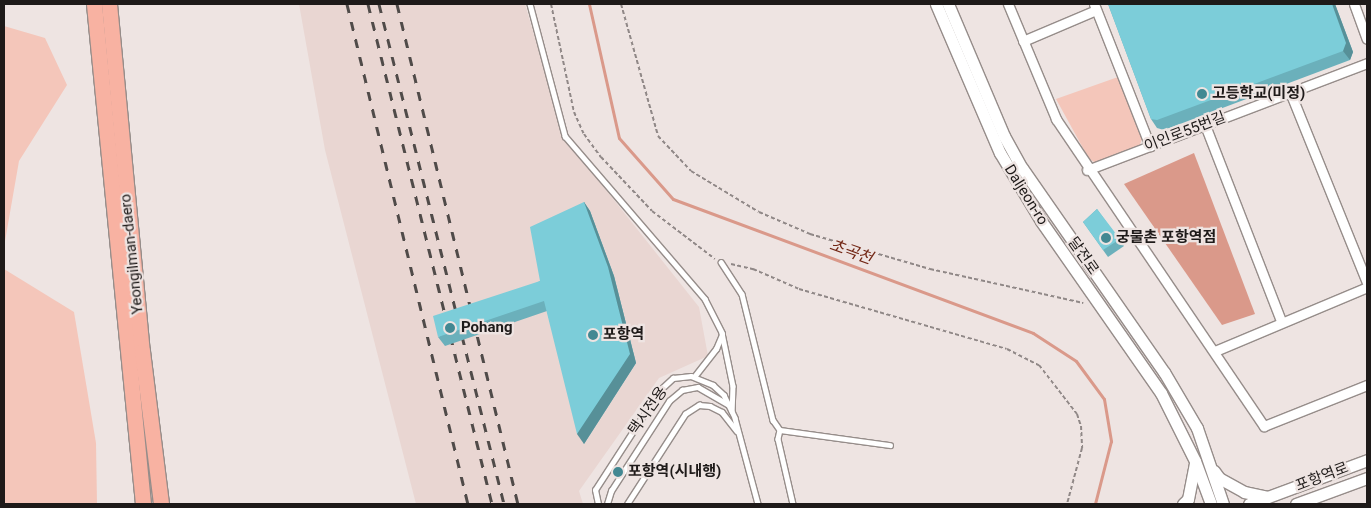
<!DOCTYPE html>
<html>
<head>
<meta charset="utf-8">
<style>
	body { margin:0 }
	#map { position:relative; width:1371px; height:508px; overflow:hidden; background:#eee4e2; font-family:Roboto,"Noto Sans KR",sans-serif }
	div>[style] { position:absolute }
	.built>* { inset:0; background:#e9d6d2 }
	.green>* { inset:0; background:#f4c6ba }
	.water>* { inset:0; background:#da998a }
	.stream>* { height:3px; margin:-1.5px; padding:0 1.5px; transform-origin:1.5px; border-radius:1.5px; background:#da998a }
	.path>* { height:2px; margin-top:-1px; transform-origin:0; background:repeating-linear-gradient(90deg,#908887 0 4px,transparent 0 6.5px) }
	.roads { filter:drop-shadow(1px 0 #968d8a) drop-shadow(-1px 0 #968d8a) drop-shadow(0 1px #968d8a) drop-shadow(0 -1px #968d8a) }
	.service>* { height:4.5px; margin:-2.25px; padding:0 2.25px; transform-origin:2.25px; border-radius:2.25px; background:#fff }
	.minor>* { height:9px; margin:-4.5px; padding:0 4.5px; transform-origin:4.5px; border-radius:4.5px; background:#fff }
	.tertiary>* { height:11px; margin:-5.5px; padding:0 5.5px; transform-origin:5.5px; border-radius:5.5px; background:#fff }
	.trunk>* { height:15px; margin:-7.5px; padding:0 7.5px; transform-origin:7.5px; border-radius:7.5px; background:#f8b2a2 }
	.rail>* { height:3px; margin-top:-1.5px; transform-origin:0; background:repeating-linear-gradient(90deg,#504b49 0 9px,transparent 0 18px) }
	.wall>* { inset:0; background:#6bb0bb }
	.shaded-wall>* { inset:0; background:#579098 }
	.building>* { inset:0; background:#7ccdd9 }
	.dots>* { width:14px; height:14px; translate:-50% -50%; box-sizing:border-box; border:2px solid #eee4e2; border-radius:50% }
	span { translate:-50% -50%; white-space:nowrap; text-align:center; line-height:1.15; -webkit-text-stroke:4.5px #eee4e2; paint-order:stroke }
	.poi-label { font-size:15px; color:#1e1a19; font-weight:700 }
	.left { translate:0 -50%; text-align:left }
	.street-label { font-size:15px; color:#1e1a19 }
	.water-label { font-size:16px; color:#722614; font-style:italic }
	.frame { position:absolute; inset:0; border:5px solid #1e1a19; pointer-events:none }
</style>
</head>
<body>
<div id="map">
	<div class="built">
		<div style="clip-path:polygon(299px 4px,525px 4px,564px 137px,699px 307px,708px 356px,659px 378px,579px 491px,583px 504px,416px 504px,325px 150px)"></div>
	</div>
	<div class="green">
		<div style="clip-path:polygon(4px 26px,45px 38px,67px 85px,19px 161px,4px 247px)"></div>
		<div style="clip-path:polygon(1118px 77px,1142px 139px,1139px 147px,1096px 163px,1089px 159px,1056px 99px)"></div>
		<div style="clip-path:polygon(4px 269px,74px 312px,96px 443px,97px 504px,4px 504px)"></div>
	</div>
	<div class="water">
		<div style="clip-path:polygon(1194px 153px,1255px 314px,1222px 325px,1124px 184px)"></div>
	</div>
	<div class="stream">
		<div style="left:589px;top:4px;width:137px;rotate:77.4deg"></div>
		<div style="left:619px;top:138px;width:81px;rotate:48.5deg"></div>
		<div style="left:673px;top:199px;width:384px;rotate:20.4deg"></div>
		<div style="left:1033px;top:333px;width:51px;rotate:33.1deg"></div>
		<div style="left:1076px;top:361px;width:47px;rotate:53.6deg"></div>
		<div style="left:1104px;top:399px;width:43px;rotate:80.5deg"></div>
		<div style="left:1111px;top:441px;width:65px;rotate:104.3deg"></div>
	</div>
	<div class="path">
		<div style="left:551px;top:4px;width:110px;rotate:78deg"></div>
		<div style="left:574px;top:112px;width:24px;rotate:66deg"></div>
		<div style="left:584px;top:134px;width:29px;rotate:54deg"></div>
		<div style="left:601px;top:157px;width:74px;rotate:46.6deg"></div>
		<div style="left:652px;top:211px;width:79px;rotate:37.3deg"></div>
		<div style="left:621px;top:4px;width:137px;rotate:74.3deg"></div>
		<div style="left:658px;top:136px;width:48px;rotate:46.7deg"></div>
		<div style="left:691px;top:171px;width:79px;rotate:31.1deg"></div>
		<div style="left:759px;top:212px;width:56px;rotate:23.3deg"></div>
		<div style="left:810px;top:234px;width:125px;rotate:16.3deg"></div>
		<div style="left:930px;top:269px;width:157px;rotate:12.5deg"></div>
		<div style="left:731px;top:264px;width:23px;rotate:13deg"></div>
		<div style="left:753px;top:269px;width:50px;rotate:23.5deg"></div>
		<div style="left:799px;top:289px;width:216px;rotate:16.1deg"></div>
		<div style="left:1007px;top:349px;width:36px;rotate:27deg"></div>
		<div style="left:1039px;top:365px;width:62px;rotate:52.2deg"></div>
		<div style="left:1077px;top:414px;width:13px;rotate:72deg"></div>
		<div style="left:1081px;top:426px;width:22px;rotate:87deg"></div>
		<div style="left:1082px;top:448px;width:58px;rotate:105deg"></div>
	</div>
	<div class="roads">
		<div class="service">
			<div style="left:530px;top:4px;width:137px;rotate:75.1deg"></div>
			<div style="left:565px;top:136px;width:215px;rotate:49.3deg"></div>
			<div style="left:705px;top:299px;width:38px;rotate:63deg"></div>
			<div style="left:722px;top:333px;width:54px;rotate:78.3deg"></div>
			<div style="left:733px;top:386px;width:25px;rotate:92deg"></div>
			<div style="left:721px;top:262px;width:38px;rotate:57deg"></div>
			<div style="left:742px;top:294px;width:130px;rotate:76.2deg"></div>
			<div style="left:773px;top:420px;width:12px;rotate:55deg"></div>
			<div style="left:780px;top:430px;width:111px;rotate:7.8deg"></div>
			<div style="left:694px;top:377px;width:36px;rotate:-52deg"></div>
			<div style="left:716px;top:349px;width:15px;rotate:-67deg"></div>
			<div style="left:780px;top:430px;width:9px;rotate:103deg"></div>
			<div style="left:778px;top:439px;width:67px;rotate:77deg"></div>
			<div style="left:598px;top:504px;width:14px;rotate:-102deg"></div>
			<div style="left:595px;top:490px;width:118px;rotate:-57.1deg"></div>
			<div style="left:659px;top:391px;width:19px;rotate:-43deg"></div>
			<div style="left:673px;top:378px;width:18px;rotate:-6deg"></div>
			<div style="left:691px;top:376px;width:24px;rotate:22deg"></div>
			<div style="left:713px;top:385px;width:15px;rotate:42deg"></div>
			<div style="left:724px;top:395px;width:25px;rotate:64deg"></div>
			<div style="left:735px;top:418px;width:89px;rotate:75deg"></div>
			<div style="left:607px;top:504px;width:14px;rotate:-73deg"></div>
			<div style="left:611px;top:491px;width:107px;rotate:-57.2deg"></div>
			<div style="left:669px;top:401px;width:17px;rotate:-40deg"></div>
			<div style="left:682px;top:390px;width:16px;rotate:-11deg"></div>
			<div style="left:698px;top:387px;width:34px;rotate:30deg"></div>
			<div style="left:627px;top:504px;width:107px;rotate:-57.2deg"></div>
			<div style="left:685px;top:414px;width:17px;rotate:-33deg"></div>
			<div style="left:699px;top:405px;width:11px;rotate:5deg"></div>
			<div style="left:710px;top:406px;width:13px;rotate:27deg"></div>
			<div style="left:722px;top:412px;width:24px;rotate:52deg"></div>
		</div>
		<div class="minor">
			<div style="left:1008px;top:4px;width:125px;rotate:67.3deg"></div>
			<div style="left:1056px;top:119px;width:371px;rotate:55.9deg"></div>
			<div style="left:1264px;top:426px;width:111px;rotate:-21.7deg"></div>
			<div style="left:1094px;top:4px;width:153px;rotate:68.5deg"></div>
			<div style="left:1354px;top:4px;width:37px;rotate:70deg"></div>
			<div style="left:1023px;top:41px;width:79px;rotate:-23deg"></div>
			<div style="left:1290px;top:92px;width:206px;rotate:68deg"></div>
			<div style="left:1205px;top:125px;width:210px;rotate:68.8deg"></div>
			<div style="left:1087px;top:170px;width:300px;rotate:-20.9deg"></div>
			<div style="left:1215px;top:351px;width:165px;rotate:-22.8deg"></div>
		</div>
		<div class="tertiary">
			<div style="left:936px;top:4px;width:162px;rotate:66.8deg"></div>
			<div style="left:1000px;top:153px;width:79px;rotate:58.9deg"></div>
			<div style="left:1041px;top:221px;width:210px;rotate:55.1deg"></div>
			<div style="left:1161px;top:393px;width:76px;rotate:63.4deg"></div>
			<div style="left:1195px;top:461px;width:46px;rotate:69.6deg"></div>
			<div style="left:948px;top:4px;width:143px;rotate:67deg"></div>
			<div style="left:1004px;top:136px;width:37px;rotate:61deg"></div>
			<div style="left:1022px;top:168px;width:249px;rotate:55.2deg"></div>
			<div style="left:1164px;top:372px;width:65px;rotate:59.5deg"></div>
			<div style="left:1197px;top:428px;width:80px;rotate:71.1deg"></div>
			<div style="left:1214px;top:471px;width:9px;rotate:54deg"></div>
			<div style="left:1219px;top:478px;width:29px;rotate:29deg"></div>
			<div style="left:1244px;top:492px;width:24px;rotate:12deg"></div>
			<div style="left:1183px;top:504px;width:7px;rotate:-45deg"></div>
			<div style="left:1188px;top:499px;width:37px;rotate:-79deg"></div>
			<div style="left:1249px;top:504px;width:126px;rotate:-20.4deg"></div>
			<div style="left:1296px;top:504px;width:76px;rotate:-20.1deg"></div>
		</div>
		<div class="trunk">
			<div style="left:94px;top:4px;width:502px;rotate:84.4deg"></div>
			<div style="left:109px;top:4px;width:349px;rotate:84.6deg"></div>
			<div style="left:142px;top:351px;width:154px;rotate:82.9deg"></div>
		</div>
	</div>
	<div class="rail">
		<div style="left:347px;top:4px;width:514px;rotate:76.4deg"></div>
		<div style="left:368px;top:4px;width:515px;rotate:76.07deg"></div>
		<div style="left:379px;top:4px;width:515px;rotate:75.96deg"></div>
		<div style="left:397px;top:4px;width:514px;rotate:76.4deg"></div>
	</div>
	<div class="wall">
		<div style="clip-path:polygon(1108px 4px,1335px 4px,1353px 52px,1350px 60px,1164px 130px,1157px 128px,1151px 119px)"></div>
		<div style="clip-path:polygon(584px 202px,590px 211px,614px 276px,636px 363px,584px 444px,547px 311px,445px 346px,438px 337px,540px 281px)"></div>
		<div style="clip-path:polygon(1097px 209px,1124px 246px,1108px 257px,1083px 222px)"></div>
	</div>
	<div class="shaded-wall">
		<div style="clip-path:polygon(1332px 4px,1335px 4px,1353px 52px,1350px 60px,1343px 51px)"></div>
		<div style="clip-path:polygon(584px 202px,590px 211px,614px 276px,636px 363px,584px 444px,577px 434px)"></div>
	</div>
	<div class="building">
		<div style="clip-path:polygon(1108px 4px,1332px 4px,1346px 43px,1343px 51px,1157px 120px,1151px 119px)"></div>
		<div style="clip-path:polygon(584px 202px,608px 267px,630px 354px,577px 434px,544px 301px,438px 337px,433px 316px,540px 281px,530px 227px)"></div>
		<div style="clip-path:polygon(1097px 209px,1120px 239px,1103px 250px,1083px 222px)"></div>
	</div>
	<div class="dots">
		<div style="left:1202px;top:94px;background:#428892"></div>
		<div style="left:1106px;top:238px;background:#428892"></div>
		<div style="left:450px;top:328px;background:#428892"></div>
		<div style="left:593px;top:335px;background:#428892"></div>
		<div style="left:618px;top:472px;background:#428892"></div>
	</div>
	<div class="poi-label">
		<span class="left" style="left:1212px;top:94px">고등학교(미정)</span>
		<span class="left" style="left:1116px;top:238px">궁물촌 포항역점</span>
		<span class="left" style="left:461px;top:328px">Pohang</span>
		<span class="left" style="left:603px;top:335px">포항역</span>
		<span class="left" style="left:628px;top:472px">포항역(시내행)</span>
	</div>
	<div class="street-label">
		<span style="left:1185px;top:132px;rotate:-21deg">이인로55번길</span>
		<span style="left:1026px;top:195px;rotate:58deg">Daljeon-ro</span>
		<span style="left:132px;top:254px;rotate:-96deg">Yeongilman-daero</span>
		<span style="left:1083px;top:256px;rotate:55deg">달전로</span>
		<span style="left:648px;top:411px;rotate:-55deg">택시전용</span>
		<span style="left:1322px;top:477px;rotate:-21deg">포항역로</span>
	</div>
	<div class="water-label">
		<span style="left:851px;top:252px;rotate:20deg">초곡천</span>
	</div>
	<div class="frame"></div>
</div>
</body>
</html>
